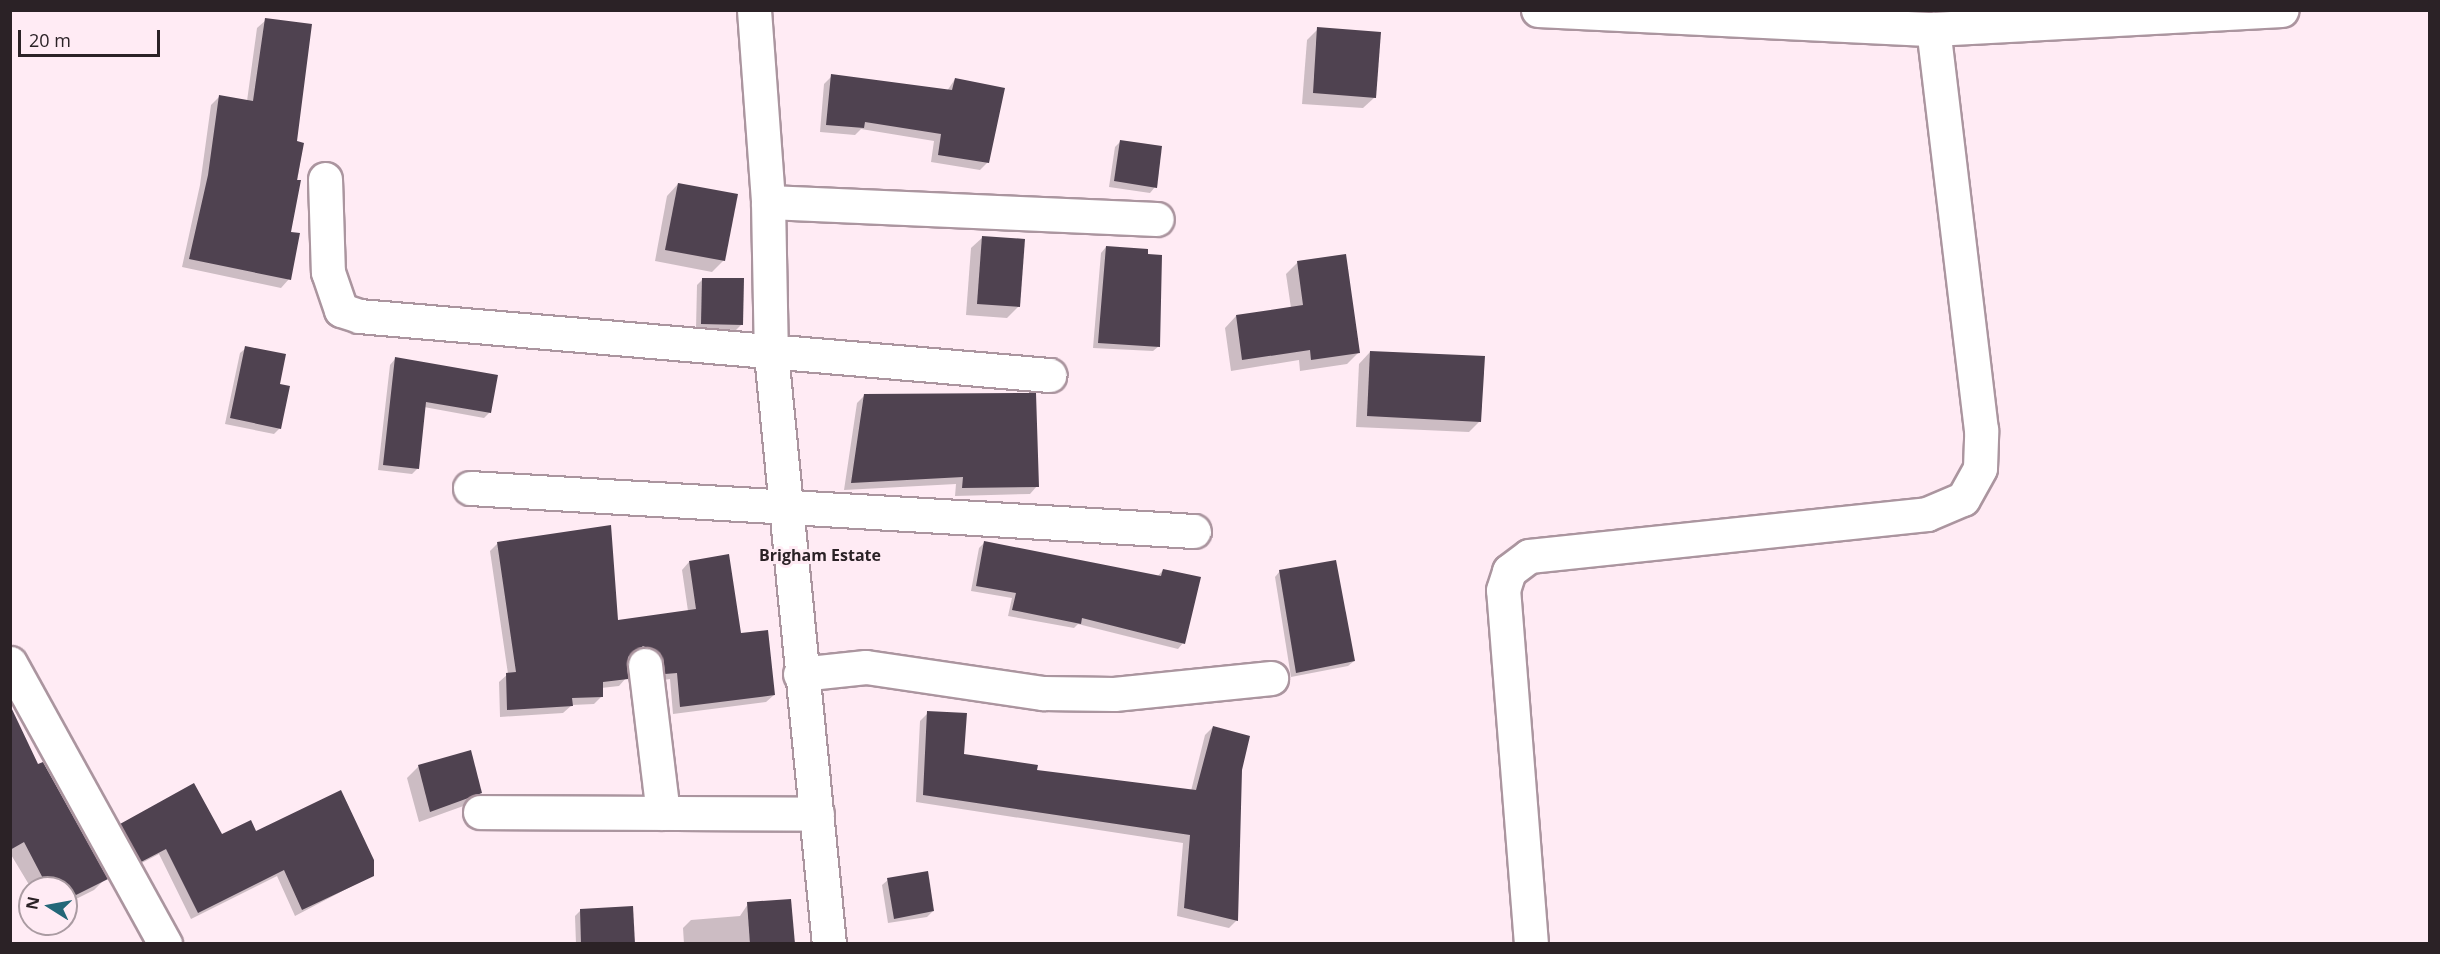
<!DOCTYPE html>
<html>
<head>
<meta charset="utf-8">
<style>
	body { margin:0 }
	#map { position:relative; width:2440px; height:954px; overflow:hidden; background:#ffebf4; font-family:"Open Sans",sans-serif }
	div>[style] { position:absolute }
	.shadow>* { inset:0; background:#0003 }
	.building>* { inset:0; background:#4f4250 }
	.roads { filter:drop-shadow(2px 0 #ab959f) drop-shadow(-2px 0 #ab959f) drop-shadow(0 2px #ab959f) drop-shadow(0 -2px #ab959f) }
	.minor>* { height:33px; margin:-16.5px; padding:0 16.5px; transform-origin:16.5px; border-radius:16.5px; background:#fff }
	.highway>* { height:33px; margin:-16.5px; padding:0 16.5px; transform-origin:16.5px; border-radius:16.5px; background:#fff }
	span { translate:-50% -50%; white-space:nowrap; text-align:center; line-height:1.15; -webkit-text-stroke:6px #ffebf4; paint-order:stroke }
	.neighbourhood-label { font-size:16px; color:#2b2226; font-weight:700 }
	.frame { position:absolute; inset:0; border:12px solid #2b2226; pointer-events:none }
	.north { position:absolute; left:18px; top:876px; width:60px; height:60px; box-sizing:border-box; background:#ffebf4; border:2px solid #aa9ba2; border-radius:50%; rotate:281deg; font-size:16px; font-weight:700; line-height:24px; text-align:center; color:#2b2226 }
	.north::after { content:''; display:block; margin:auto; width:21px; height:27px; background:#236778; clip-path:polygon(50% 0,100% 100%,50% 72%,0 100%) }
	.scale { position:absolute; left:18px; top:30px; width:142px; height:27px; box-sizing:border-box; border:3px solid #2b2226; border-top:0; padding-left:8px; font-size:18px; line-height:21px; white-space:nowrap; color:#2b2226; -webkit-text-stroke:4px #ffebf4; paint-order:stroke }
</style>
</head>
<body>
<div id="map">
	<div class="shadow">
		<div style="clip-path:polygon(266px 20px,295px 143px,303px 144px,289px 233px,289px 279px,281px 288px,182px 267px,200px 185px,211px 105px,219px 97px,247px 101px,257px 28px)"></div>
		<div style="clip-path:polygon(1318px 29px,1375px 97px,1363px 108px,1302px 104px,1307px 40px)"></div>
		<div style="clip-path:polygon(832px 76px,947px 91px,955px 79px,988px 162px,980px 170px,931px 162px,934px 141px,861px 129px,855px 135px,820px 132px,824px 84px)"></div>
		<div style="clip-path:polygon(1120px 142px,1155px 187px,1150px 193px,1109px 187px,1115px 147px)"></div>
		<div style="clip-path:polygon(678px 184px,724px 260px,712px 272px,655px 261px,667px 196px)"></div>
		<div style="clip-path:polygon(983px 237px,1018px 307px,1007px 318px,966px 315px,971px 248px)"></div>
		<div style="clip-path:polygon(1106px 247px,1159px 346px,1153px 351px,1093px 348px,1101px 253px)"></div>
		<div style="clip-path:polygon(1298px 262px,1359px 352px,1347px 364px,1300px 371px,1299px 360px,1231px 371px,1225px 328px,1236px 316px,1291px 308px,1286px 274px)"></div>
		<div style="clip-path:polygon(702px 280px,742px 324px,736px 330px,696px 329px,697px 285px)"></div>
		<div style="clip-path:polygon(246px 348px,278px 385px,280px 428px,274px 434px,225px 424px,240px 353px)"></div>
		<div style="clip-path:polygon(1370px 352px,1480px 421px,1469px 432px,1356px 427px,1359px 364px)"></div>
		<div style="clip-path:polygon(395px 359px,490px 412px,484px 418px,424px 407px,418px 468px,412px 474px,378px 470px,390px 365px)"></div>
		<div style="clip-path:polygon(865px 395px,1037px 486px,1030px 494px,955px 496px,956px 484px,844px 490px,857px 403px)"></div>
		<div style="clip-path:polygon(498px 543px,616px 622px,688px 611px,682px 570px,689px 562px,740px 634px,774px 695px,766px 702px,673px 714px,670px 679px,658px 681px,635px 653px,627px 659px,626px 678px,619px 686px,601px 688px,602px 696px,594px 704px,572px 705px,563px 713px,500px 717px,499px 682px,508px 674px,490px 551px)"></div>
		<div style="clip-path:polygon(984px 543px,1157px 577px,1163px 570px,1183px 643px,1178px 649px,1078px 624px,1074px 628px,1008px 616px,1012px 598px,971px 591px,979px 548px)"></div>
		<div style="clip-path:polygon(1280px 571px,1354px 661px,1348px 666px,1291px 677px,1275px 577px)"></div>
		<div style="clip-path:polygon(10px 709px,38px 766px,106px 878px,94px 890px,66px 904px,66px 888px,31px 888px,10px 853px)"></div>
		<div style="clip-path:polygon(928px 713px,962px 755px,1035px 771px,1191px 791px,1205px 735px,1213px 727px,1240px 770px,1237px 920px,1229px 928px,1177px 916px,1183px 843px,916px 802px,920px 721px)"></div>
		<div style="clip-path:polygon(419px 766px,480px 793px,469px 804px,419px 822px,407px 778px)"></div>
		<div style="clip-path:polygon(121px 825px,222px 836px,255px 833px,373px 875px,295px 916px,277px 876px,191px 919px,159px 854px,134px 867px,115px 832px)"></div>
		<div style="clip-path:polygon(888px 880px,933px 911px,927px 917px,888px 923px,882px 885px)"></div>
		<div style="clip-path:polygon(748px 904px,793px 944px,684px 944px,683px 928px,691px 920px,740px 916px)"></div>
		<div style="clip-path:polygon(581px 910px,633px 944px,576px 944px,575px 916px)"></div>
	</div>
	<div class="building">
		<div style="clip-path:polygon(265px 18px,312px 24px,297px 141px,304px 143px,297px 180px,301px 180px,291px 232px,300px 233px,291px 280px,189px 259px,208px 175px,219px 95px,253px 101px)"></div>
		<div style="clip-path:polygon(1317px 27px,1381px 32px,1376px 98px,1313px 93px)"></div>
		<div style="clip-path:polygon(831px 74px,952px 90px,955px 78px,1005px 88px,989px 163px,938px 155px,941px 134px,865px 122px,864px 128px,826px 125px)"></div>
		<div style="clip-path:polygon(1120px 140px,1162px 146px,1157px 188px,1114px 181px)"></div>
		<div style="clip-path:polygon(678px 183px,738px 194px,725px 261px,665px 250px)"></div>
		<div style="clip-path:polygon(982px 236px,1025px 239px,1020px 307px,977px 304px)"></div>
		<div style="clip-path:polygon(1106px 246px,1148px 249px,1148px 254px,1162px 255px,1160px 347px,1098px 343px)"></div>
		<div style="clip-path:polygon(1346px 254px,1360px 353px,1311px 360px,1310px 350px,1242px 360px,1236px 315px,1303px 305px,1297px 261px)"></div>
		<div style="clip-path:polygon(702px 278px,744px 278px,743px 325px,701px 324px)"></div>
		<div style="clip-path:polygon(245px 346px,286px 354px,280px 384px,290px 386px,281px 429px,230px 418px)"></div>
		<div style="clip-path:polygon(1370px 351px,1485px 356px,1481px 422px,1367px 416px)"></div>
		<div style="clip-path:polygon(395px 357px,498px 375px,491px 413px,426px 402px,419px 469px,383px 465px)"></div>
		<div style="clip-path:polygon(1036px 393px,1039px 487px,962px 488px,963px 477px,851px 483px,864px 394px)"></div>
		<div style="clip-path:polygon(611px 525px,618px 620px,696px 609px,689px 561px,729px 554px,741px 633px,768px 630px,775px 695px,680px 707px,677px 673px,665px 674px,660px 653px,643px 646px,628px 657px,628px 679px,603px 682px,603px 697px,572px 698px,573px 706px,507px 710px,506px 673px,516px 672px,497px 542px)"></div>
		<div style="clip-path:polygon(984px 541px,1161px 576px,1163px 569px,1201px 577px,1185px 644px,1082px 618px,1081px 624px,1012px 610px,1016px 593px,976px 586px)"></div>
		<div style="clip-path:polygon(1336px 560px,1355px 661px,1296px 673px,1279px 570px)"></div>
		<div style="clip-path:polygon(10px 705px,38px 764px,43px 762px,108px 879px,66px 900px,66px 888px,48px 888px,24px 842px,10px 850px)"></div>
		<div style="clip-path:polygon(927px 711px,967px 713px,964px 754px,1038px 765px,1037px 770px,1196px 790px,1213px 726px,1250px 736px,1242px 770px,1238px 921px,1184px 908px,1190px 835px,923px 795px)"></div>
		<div style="clip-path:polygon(471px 750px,482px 793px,430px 812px,418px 765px)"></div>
		<div style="clip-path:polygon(194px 783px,222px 834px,251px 820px,256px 831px,341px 790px,374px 860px,374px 876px,302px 910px,284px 870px,198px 913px,166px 849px,141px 862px,120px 824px)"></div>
		<div style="clip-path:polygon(928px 871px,934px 911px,894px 919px,887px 878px)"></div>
		<div style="clip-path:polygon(791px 899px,795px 944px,750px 944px,747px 902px)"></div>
		<div style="clip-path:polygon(633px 906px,635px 944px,581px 944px,580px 909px)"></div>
	</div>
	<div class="roads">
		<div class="minor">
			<div style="left:754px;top:10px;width:193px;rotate:85.8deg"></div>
			<div style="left:768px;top:202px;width:152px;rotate:88.9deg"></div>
			<div style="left:771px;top:354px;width:593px;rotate:84.39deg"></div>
			<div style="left:325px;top:179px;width:93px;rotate:88.2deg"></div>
			<div style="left:328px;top:272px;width:40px;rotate:71.1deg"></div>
			<div style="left:341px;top:310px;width:19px;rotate:18deg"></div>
			<div style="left:359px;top:316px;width:693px;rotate:4.89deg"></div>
			<div style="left:768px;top:202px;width:389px;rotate:2.5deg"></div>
			<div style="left:470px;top:488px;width:725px;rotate:3.4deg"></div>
			<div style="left:10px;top:663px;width:321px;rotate:61.1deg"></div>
			<div style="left:645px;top:665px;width:149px;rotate:83.1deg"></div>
			<div style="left:800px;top:674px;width:66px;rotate:-6.1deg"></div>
			<div style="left:866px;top:667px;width:179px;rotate:8.4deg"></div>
			<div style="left:1043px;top:693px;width:71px;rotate:0.8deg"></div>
			<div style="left:1114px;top:694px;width:158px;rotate:-5.8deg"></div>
			<div style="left:480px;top:812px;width:337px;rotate:0.3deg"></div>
			<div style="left:1531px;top:944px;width:355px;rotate:-94.5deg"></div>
			<div style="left:1503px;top:590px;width:20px;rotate:-72deg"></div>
			<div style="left:1509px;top:571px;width:25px;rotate:-37deg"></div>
			<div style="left:1529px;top:556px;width:400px;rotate:-6deg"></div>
			<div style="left:1927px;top:514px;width:39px;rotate:-23deg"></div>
			<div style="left:1963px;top:499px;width:35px;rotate:-61deg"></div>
			<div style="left:1980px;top:468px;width:38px;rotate:-88deg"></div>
			<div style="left:1981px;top:430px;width:404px;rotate:-96.8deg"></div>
		</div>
		<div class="highway">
			<div style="left:1538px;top:10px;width:395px;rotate:2.8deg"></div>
			<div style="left:1933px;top:29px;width:349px;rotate:-3.1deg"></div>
		</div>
	</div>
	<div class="neighbourhood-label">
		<span style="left:820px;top:555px">Brigham Estate</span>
	</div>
	<div class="frame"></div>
	<div class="north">N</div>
	<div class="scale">20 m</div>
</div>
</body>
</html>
